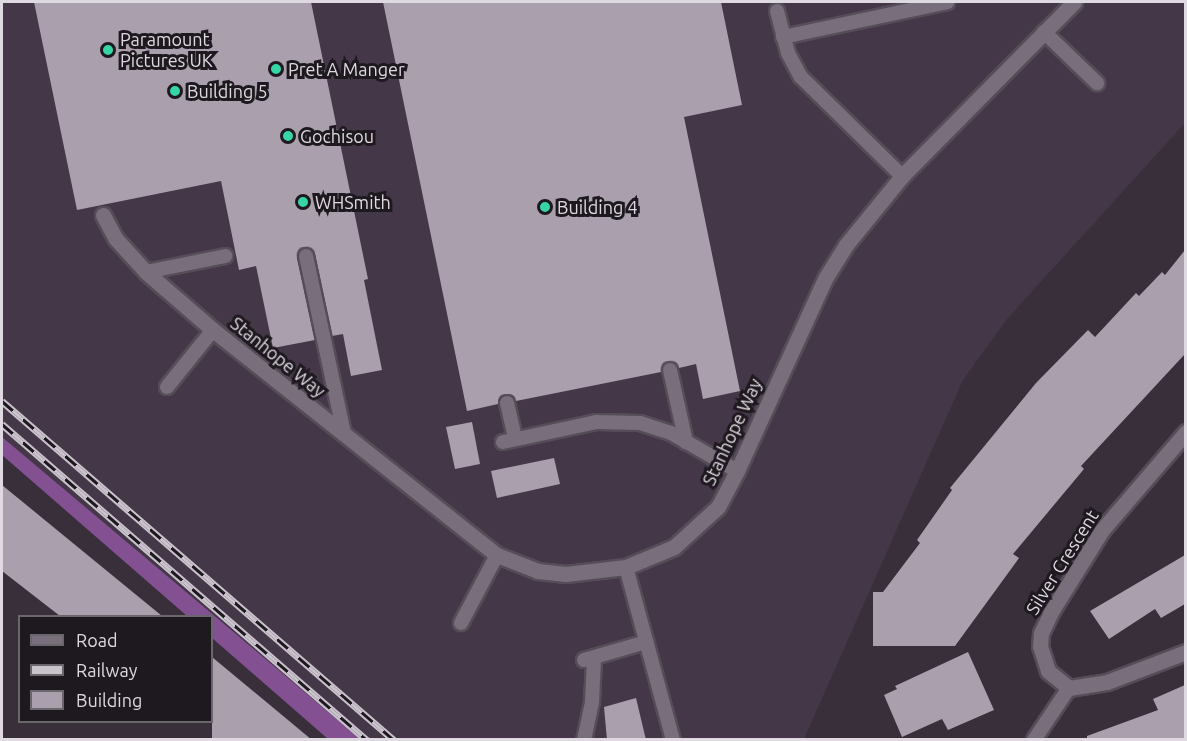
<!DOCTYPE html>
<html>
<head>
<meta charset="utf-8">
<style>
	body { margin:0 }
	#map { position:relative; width:1187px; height:741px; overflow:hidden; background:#382f3b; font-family:Ubuntu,sans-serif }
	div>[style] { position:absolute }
	.built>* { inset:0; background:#443748 }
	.forest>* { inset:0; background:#835092 }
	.building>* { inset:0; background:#aa9fad }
	.roads { filter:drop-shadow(2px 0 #554d57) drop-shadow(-2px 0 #554d57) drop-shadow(0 2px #554d57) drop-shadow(0 -2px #554d57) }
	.service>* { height:14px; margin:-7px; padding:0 7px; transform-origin:7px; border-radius:7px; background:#796f7c }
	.minor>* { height:15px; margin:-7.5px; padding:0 7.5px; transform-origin:7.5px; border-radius:7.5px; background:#796f7c }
	.rail>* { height:7px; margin-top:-3.5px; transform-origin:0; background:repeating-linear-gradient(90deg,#1d191e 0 14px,#c9c3cc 0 28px); box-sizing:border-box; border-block:2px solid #c9c3cc }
	.dots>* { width:16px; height:16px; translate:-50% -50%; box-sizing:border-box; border:3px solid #1d191e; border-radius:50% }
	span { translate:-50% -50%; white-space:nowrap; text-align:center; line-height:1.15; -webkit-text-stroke:6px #1d191e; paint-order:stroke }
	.poi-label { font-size:18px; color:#dfd9e1 }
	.left { translate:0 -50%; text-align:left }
	.street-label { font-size:18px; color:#dfd9e1 }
	.frame { position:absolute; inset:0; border:3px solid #dfd9e1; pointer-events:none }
	.legend { position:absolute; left:18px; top:615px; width:195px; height:108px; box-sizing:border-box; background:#1d191e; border:2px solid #6b666c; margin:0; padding:8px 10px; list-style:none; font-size:18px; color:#dfd9e1 }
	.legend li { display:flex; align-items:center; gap:12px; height:30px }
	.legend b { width:30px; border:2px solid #6b666c }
</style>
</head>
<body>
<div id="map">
	<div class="built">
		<div style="clip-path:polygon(2px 2px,1185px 2px,1185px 123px,1007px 319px,963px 380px,804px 739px,337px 739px,212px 616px,2px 450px)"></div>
	</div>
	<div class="forest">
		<div style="clip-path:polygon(2px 437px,223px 623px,360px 739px,328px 739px,212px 638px,212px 616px,187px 616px,2px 455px)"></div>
	</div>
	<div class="building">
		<div style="clip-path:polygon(34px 2px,311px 2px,368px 279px,364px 280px,382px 370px,351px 376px,343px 334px,332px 336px,315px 254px,308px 247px,300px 249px,297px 257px,315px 340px,273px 348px,256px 266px,239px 270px,221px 181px,77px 210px)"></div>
		<div style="clip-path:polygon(383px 2px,721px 2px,742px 105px,684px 117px,740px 391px,703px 399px,696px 364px,679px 368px,676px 364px,669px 361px,664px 364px,661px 372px,516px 401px,513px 397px,506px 394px,501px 397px,498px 404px,467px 411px)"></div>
		<div style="clip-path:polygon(1185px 250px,1185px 354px,1081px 466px,1084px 469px,1013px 554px,1019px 558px,955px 646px,873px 646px,873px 592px,883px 592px,920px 543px,917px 540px,952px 490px,950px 488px,1036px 383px,1088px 330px,1095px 337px,1136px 293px,1139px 296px,1162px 272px,1165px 275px)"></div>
		<div style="clip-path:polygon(472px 422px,480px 464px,455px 469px,446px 427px)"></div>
		<div style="clip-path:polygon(554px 458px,560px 484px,497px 498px,491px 471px)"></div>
		<div style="clip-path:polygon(2px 485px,162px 616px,60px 616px,2px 571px)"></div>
		<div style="clip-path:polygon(1185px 555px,1185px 604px,1161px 618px,1155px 609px,1109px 639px,1090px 611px)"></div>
		<div style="clip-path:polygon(968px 652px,994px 710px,948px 730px,942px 719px,902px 737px,884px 695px,897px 689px,895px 686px)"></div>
		<div style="clip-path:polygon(212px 657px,312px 740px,212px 740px)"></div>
		<div style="clip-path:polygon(1185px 685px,1185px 740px,1087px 740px,1087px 736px,1158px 710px,1153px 699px)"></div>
		<div style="clip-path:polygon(636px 698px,646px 740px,607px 740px,604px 707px)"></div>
	</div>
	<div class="roads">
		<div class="service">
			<div style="left:777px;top:11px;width:43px;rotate:75.3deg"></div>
			<div style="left:788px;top:53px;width:27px;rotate:62deg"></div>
			<div style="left:801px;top:77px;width:141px;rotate:44.4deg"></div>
			<div style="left:1044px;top:32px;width:74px;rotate:43.9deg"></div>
			<div style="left:783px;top:37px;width:168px;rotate:-12deg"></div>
			<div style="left:306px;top:256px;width:182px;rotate:77.9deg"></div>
			<div style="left:146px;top:272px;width:81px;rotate:-11.4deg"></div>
			<div style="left:670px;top:370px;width:74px;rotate:77.5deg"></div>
			<div style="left:167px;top:387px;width:73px;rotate:-51.1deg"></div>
			<div style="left:507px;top:403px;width:37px;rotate:77deg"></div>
			<div style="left:503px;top:442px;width:95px;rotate:-12.1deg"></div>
			<div style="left:596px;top:422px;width:44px;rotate:1.3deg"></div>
			<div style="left:640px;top:423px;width:33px;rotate:18deg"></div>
			<div style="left:671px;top:433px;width:76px;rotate:29.9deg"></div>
			<div style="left:626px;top:567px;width:179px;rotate:74.8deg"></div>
			<div style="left:461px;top:623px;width:77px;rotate:-62.1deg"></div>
			<div style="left:584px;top:660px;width:65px;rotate:-16.2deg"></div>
			<div style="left:584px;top:740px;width:39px;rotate:-78deg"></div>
			<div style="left:592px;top:702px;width:43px;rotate:-87.3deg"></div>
			<div style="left:1034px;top:740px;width:63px;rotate:-56.1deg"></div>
		</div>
		<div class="minor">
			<div style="left:103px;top:215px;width:27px;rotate:62deg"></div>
			<div style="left:116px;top:239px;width:45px;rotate:47.7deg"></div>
			<div style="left:146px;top:272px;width:89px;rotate:40.9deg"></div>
			<div style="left:213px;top:330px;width:362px;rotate:38.4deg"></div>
			<div style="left:497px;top:555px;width:44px;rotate:21.3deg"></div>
			<div style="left:538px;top:571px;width:28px;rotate:6deg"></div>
			<div style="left:566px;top:574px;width:60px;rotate:-6.7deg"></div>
			<div style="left:626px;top:567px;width:52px;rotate:-22.6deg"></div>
			<div style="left:674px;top:547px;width:59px;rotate:-42.3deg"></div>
			<div style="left:718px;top:507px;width:41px;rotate:-62.2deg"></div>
			<div style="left:737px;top:471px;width:213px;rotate:-65.4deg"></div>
			<div style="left:826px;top:277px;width:38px;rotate:-58deg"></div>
			<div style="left:846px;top:245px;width:89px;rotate:-50.9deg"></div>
			<div style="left:902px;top:176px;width:245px;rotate:-45.3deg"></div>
			<div style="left:1186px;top:432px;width:129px;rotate:130.6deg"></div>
			<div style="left:1102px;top:530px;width:97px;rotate:121.9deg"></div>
			<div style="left:1051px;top:612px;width:23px;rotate:115deg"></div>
			<div style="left:1041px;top:633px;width:13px;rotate:94deg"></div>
			<div style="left:1040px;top:646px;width:26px;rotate:72deg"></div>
			<div style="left:1048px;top:671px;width:27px;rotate:39deg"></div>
			<div style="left:1069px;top:688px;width:38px;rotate:-9deg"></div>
			<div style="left:1107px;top:682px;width:85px;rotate:-20.8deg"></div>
		</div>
	</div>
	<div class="rail">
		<div style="left:2px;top:401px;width:518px;rotate:40.85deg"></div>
		<div style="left:2px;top:424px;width:483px;rotate:40.9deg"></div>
	</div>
	<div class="dots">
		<div style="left:108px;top:50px;background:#37d4a6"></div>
		<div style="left:276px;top:69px;background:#37d4a6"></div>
		<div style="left:175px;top:91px;background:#37d4a6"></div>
		<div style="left:288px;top:136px;background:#37d4a6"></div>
		<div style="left:303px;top:202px;background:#37d4a6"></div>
		<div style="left:545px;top:207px;background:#37d4a6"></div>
	</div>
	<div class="poi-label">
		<span class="left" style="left:120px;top:50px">Paramount<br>Pictures UK</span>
		<span class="left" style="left:288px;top:69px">Pret A Manger</span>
		<span class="left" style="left:187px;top:91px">Building 5</span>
		<span class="left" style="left:300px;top:136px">Gochisou</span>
		<span class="left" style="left:315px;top:202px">WHSmith</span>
		<span class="left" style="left:557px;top:207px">Building 4</span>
	</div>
	<div class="street-label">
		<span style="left:278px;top:357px;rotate:39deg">Stanhope Way</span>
		<span style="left:732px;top:432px;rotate:-65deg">Stanhope Way</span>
		<span style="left:1062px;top:562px;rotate:-58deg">Silver Crescent</span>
	</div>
	<div class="frame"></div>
	<ul class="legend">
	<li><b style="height:8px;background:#796f7c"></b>Road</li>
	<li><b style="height:8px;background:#c9c3cc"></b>Railway</li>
	<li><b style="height:16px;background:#aa9fad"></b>Building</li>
	</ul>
</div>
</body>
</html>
